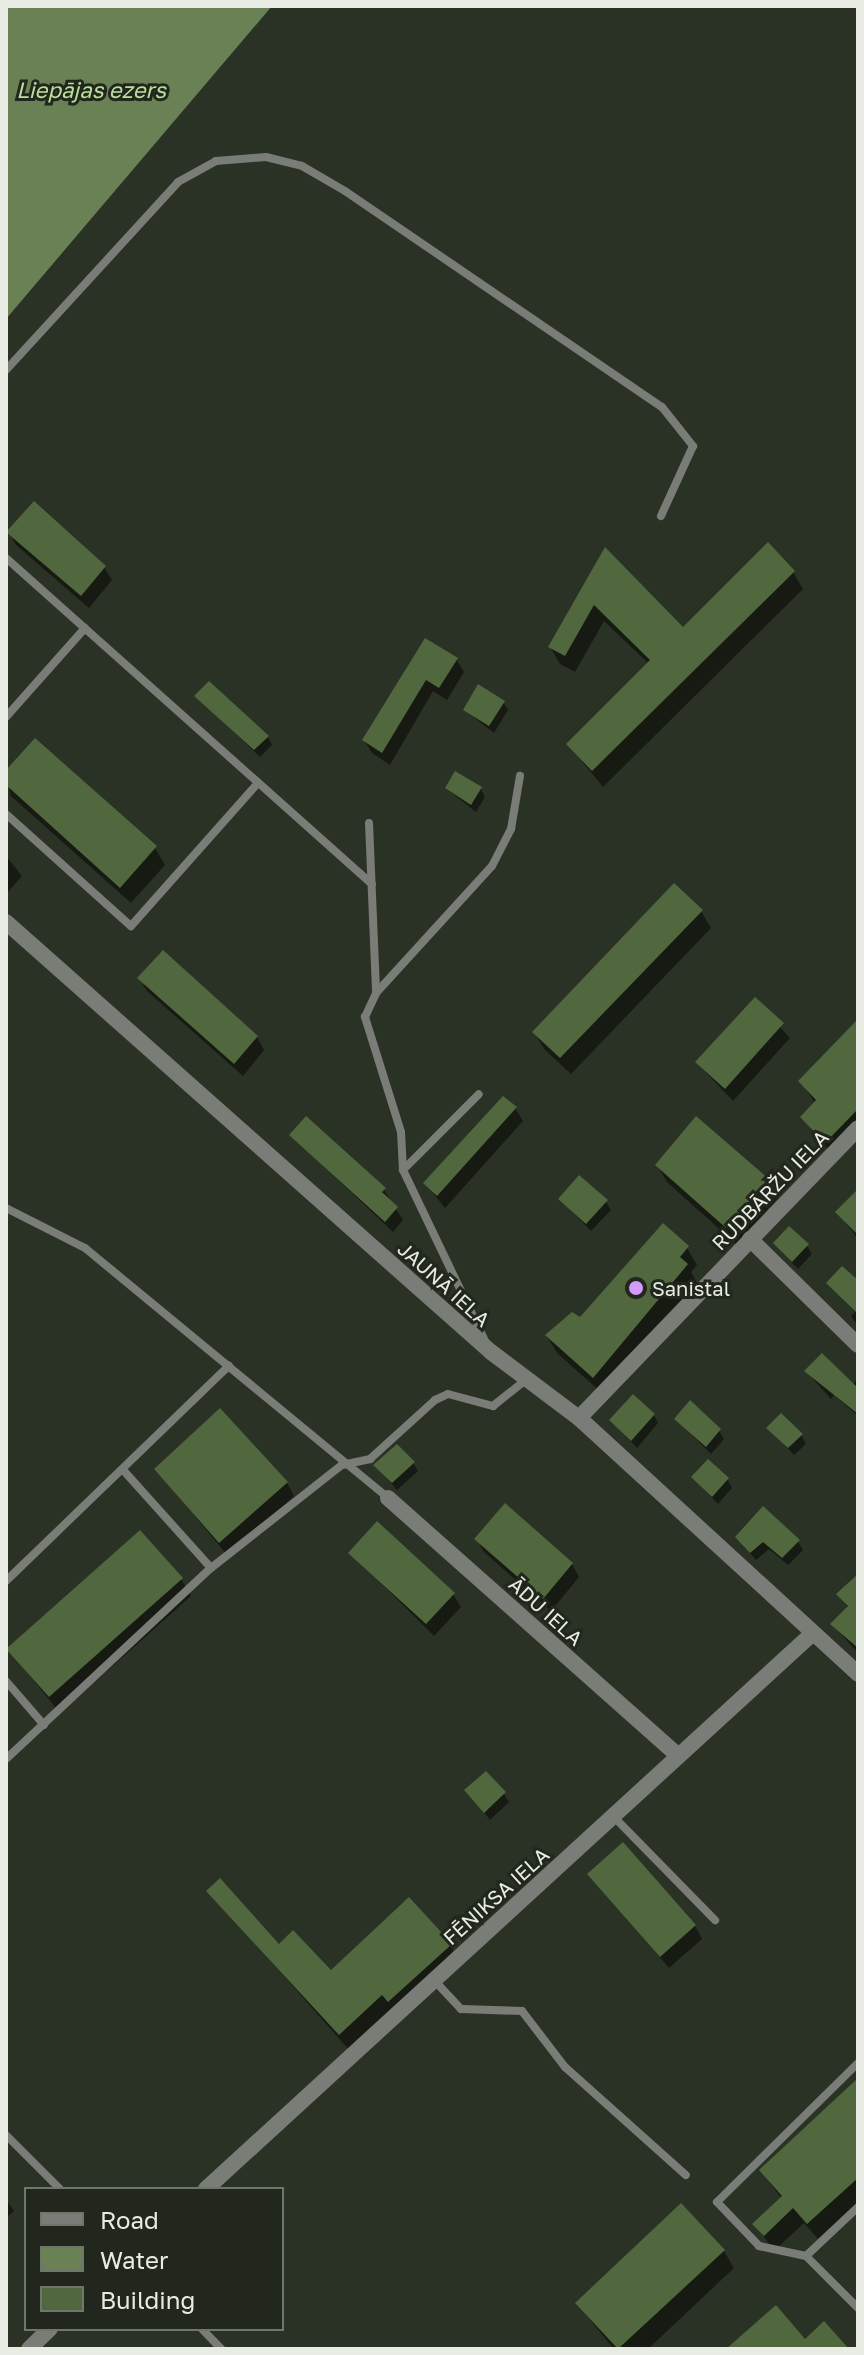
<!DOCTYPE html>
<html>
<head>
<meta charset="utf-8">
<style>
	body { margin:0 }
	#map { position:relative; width:864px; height:2355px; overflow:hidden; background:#2a3125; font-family:"Golos Text",sans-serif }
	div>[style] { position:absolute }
	.water>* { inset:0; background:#6a8156 }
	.shadow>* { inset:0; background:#0007 }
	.building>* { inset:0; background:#51683e }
	.lane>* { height:8px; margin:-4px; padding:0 4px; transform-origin:4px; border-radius:4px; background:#797c77 }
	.street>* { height:16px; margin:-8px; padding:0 8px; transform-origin:8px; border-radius:8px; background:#797c77 }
	.dots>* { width:22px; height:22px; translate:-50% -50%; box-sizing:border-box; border:4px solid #21271c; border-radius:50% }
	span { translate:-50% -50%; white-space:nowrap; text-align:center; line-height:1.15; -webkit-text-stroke:6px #21271c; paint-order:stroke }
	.street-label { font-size:20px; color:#e8ece4 }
	.poi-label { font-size:20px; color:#e8ece4 }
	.left { translate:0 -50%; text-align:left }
	.water-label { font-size:22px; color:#badf9b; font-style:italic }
	.frame { position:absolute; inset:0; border:8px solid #e8ece4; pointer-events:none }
	.legend { position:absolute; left:24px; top:2187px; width:260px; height:144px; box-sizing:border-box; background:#21271c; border:2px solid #71766c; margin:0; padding:10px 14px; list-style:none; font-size:24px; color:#e8ece4 }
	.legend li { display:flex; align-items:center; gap:16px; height:40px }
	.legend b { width:40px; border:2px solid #71766c }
</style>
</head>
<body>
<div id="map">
	<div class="water">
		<div style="clip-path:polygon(6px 6px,272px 6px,6px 319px)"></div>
	</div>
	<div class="shadow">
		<div style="clip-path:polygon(9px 532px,104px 567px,112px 580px,89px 608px,16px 545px)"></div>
		<div style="clip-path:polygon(605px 550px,683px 630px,793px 572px,803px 589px,603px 787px,568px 744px,649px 664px,604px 621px,575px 672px,560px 664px,550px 647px)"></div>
		<div style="clip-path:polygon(425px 641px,456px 659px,464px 672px,447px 700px,433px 691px,390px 765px,372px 753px,364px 740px)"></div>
		<div style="clip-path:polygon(197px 696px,268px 737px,272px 745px,260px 757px)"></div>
		<div style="clip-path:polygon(503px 702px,508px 710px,494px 733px,465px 710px)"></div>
		<div style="clip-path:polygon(6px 773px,155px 848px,165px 865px,131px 903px,11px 796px)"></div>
		<div style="clip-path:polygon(480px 788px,485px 797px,476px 812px,447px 789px)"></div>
		<div style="clip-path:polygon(6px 856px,22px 876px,6px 894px)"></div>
		<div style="clip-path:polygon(701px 911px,711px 928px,571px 1074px,544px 1049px,534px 1032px)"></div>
		<div style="clip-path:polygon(139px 978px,257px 1037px,264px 1050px,243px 1076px,147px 991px)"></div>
		<div style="clip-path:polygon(755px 1000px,790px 1038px,733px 1101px,697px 1063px)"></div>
		<div style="clip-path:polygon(858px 1022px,858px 1136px,836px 1159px,802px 1117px,815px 1103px,801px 1081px)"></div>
		<div style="clip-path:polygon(515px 1108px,523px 1121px,445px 1208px,425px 1183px)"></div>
		<div style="clip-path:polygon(696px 1119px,768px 1181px,778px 1198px,736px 1244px,667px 1182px,657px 1165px)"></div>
		<div style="clip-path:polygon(291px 1135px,384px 1190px,403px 1220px,393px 1232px)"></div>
		<div style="clip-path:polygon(858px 1192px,858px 1239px,838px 1212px)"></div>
		<div style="clip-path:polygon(560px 1199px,606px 1202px,611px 1210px,591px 1231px)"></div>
		<div style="clip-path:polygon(775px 1244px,807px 1246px,812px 1254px,798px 1269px)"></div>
		<div style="clip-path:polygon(687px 1248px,697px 1265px,691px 1272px,697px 1283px,603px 1394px,557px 1353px,547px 1336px,580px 1320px)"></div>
		<div style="clip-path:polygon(828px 1284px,858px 1296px,858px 1326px,851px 1316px,855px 1312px)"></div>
		<div style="clip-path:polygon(807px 1372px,852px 1385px,858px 1379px,858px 1416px,834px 1395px,831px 1399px)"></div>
		<div style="clip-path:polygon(654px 1415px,658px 1423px,637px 1448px,611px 1421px)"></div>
		<div style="clip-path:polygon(676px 1419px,719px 1431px,724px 1439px,711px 1454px)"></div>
		<div style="clip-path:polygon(769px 1428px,801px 1435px,806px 1444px,794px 1455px)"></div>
		<div style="clip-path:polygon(413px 1463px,418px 1471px,397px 1490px,376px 1465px)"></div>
		<div style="clip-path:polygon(156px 1469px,287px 1483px,294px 1496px,227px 1555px)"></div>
		<div style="clip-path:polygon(693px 1478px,727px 1479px,732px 1488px,718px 1504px)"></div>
		<div style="clip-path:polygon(737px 1538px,798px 1542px,803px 1550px,788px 1565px,769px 1549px,756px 1560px)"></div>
		<div style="clip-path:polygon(476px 1539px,572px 1564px,579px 1577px,551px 1611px,484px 1552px)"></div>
		<div style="clip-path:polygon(351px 1553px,453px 1594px,461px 1607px,434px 1636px)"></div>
		<div style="clip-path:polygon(858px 1575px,858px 1653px,832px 1624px,848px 1608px,839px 1594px)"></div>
		<div style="clip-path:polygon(181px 1579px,191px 1596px,60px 1713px,9px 1650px)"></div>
		<div style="clip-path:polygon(467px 1790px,504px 1794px,509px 1802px,490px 1820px)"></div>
		<div style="clip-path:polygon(590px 1875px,695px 1926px,702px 1939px,669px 1968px)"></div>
		<div style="clip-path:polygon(209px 1891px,279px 1946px,331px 1973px,450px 1945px,460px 1962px,350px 2051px)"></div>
		<div style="clip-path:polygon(858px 2082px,858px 2203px,818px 2239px,804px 2223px,774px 2251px,755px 2224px,782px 2199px,761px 2171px)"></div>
		<div style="clip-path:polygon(6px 2200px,14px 2211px,6px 2218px)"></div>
		<div style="clip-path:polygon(724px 2251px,734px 2268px,648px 2349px,614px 2349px,577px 2304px)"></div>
	</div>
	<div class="building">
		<div style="clip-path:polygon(34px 501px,106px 566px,81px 596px,6px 532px)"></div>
		<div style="clip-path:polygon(768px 542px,795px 571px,592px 771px,566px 744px,650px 660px,594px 605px,565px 656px,548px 647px,605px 547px,683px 627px)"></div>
		<div style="clip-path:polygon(425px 638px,458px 658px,439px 688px,426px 680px,382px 753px,362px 740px)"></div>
		<div style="clip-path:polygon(209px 681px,269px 736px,254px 750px,194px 696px)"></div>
		<div style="clip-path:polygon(478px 684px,505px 701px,489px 726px,463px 710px)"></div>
		<div style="clip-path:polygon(35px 738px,157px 846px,120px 888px,6px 785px,6px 770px)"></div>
		<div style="clip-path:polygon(455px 771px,482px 787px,471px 805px,445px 788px)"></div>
		<div style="clip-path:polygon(674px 883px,703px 910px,560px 1058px,532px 1032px)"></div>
		<div style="clip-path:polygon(163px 950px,258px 1036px,234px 1064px,137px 978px)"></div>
		<div style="clip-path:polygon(755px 997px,784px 1023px,725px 1089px,695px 1062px)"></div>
		<div style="clip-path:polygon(858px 1019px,858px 1109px,825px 1143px,800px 1117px,816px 1100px,798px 1081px)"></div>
		<div style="clip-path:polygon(503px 1096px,517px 1107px,437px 1196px,423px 1183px)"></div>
		<div style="clip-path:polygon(306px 1116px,386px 1188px,382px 1192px,398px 1207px,385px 1222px,289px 1135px)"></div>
		<div style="clip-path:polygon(696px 1116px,769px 1179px,726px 1228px,655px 1165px)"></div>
		<div style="clip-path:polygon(579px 1175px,608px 1200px,586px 1224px,558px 1199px)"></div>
		<div style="clip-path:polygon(858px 1189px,858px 1235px,835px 1212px)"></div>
		<div style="clip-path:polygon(663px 1223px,689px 1246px,680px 1257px,688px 1264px,593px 1378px,545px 1335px,572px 1312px,580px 1317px)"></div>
		<div style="clip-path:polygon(789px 1226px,809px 1244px,792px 1262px,773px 1243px)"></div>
		<div style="clip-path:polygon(842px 1266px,858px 1280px,858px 1314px,826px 1283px)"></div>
		<div style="clip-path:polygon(822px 1353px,858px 1388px,858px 1414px,804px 1371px)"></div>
		<div style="clip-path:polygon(633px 1394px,655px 1414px,631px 1441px,609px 1420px)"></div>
		<div style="clip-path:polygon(690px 1400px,721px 1429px,706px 1447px,674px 1419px)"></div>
		<div style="clip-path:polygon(220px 1408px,288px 1482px,219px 1543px,154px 1469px)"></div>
		<div style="clip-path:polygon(781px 1413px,803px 1434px,788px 1448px,766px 1428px)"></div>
		<div style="clip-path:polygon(397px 1444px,415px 1462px,392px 1483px,373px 1465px)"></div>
		<div style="clip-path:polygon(708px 1459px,729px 1478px,712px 1497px,691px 1477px)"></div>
		<div style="clip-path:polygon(505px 1503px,573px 1563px,543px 1599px,474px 1539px)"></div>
		<div style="clip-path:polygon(763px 1506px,800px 1540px,782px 1558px,763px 1542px,750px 1553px,735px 1537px)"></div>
		<div style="clip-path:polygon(377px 1521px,455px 1593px,426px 1624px,348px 1553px)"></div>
		<div style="clip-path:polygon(140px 1530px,183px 1578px,49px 1697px,6px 1649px)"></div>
		<div style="clip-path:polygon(858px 1574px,858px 1648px,830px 1624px,848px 1606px,836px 1594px)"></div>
		<div style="clip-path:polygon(486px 1771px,506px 1792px,484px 1813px,464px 1790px)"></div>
		<div style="clip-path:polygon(623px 1842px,696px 1925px,660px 1957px,587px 1874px)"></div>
		<div style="clip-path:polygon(220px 1878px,279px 1944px,293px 1930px,331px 1970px,409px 1897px,452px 1944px,388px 2002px,382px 1995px,339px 2035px,206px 1891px)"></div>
		<div style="clip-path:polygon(858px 2078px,858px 2178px,807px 2224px,793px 2208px,764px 2236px,752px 2224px,782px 2196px,759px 2170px)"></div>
		<div style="clip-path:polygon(681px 2203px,725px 2250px,618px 2349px,575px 2303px)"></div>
		<div style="clip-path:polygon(776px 2305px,805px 2339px,824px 2321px,849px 2349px,726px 2349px)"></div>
	</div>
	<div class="lane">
		<div style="left:6px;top:370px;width:255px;rotate:-47.5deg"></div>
		<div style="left:178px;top:182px;width:43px;rotate:-28.9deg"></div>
		<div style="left:216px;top:161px;width:50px;rotate:-4.6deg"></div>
		<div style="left:266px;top:157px;width:37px;rotate:14deg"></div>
		<div style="left:302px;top:166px;width:50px;rotate:30.2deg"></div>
		<div style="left:345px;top:191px;width:384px;rotate:34.3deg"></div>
		<div style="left:662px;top:407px;width:50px;rotate:51.5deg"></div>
		<div style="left:693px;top:446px;width:77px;rotate:114.6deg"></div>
		<div style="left:6px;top:558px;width:490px;rotate:41.7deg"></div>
		<div style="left:6px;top:717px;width:119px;rotate:-48.4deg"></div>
		<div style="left:6px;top:814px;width:168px;rotate:41.9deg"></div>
		<div style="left:131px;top:926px;width:191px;rotate:-48.4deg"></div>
		<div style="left:369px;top:823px;width:170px;rotate:87.6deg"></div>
		<div style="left:403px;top:1170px;width:107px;rotate:-45deg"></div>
		<div style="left:6px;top:1208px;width:89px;rotate:26.9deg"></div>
		<div style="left:85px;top:1248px;width:393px;rotate:39.5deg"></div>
		<div style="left:485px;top:1341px;width:190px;rotate:-115.6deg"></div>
		<div style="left:403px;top:1170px;width:38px;rotate:-93deg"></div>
		<div style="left:401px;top:1132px;width:121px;rotate:-107.4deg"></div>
		<div style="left:365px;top:1017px;width:26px;rotate:-65deg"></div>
		<div style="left:376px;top:993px;width:172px;rotate:-47.6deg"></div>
		<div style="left:492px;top:866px;width:42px;rotate:-62.8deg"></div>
		<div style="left:511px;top:829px;width:54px;rotate:-80.4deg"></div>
		<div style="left:124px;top:1471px;width:130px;rotate:48.1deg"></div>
		<div style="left:6px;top:1581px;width:310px;rotate:-44deg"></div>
		<div style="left:6px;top:1681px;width:58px;rotate:49.2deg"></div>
		<div style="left:6px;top:1759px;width:280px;rotate:-43deg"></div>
		<div style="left:211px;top:1568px;width:167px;rotate:-38.2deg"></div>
		<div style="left:342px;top:1465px;width:29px;rotate:-12deg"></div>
		<div style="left:370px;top:1459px;width:88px;rotate:-42.2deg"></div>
		<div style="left:435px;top:1400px;width:14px;rotate:-25deg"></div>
		<div style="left:448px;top:1394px;width:47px;rotate:14.9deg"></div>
		<div style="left:493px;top:1406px;width:43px;rotate:-38.5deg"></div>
		<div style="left:613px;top:1816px;width:146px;rotate:45.6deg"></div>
		<div style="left:433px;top:1979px;width:41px;rotate:47deg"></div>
		<div style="left:461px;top:2009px;width:61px;rotate:1.9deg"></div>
		<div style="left:522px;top:2011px;width:71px;rotate:52.5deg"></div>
		<div style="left:565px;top:2067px;width:162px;rotate:41.8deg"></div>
		<div style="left:858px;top:2063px;width:198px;rotate:135.4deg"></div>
		<div style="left:717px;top:2202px;width:61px;rotate:46.3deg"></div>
		<div style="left:759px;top:2246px;width:48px;rotate:12deg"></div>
		<div style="left:806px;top:2256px;width:74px;rotate:45deg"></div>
		<div style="left:6px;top:2135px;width:76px;rotate:45deg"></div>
		<div style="left:806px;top:2256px;width:71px;rotate:-43.3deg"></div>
		<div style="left:202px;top:2329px;width:28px;rotate:46deg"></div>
	</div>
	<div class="street">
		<div style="left:6px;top:922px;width:648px;rotate:41.56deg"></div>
		<div style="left:491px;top:1352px;width:110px;rotate:36.9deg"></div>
		<div style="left:579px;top:1418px;width:379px;rotate:42.5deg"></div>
		<div style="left:750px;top:1239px;width:151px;rotate:44.5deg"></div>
		<div style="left:579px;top:1418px;width:402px;rotate:-46.1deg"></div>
		<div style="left:388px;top:1498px;width:387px;rotate:41.6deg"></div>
		<div style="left:206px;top:2189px;width:823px;rotate:-42.49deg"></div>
		<div style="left:29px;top:2349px;width:29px;rotate:-44deg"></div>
	</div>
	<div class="dots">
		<div style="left:636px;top:1288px;background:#d59bfa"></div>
	</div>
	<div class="street-label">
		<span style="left:770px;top:1190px;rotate:-46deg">RUDBĀRŽU IELA</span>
		<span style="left:444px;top:1284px;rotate:42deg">JAUNĀ IELA</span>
		<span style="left:546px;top:1611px;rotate:42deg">ĀDU IELA</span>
		<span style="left:496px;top:1896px;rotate:-42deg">FĒNIKSA IELA</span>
	</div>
	<div class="poi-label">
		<span class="left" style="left:652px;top:1288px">Sanistal</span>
	</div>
	<div class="water-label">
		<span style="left:91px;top:90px">Liepājas ezers</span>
	</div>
	<div class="frame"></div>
	<ul class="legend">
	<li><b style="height:10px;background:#797c77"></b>Road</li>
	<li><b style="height:22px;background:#6a8156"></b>Water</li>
	<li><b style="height:22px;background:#51683e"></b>Building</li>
	</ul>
</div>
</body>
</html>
